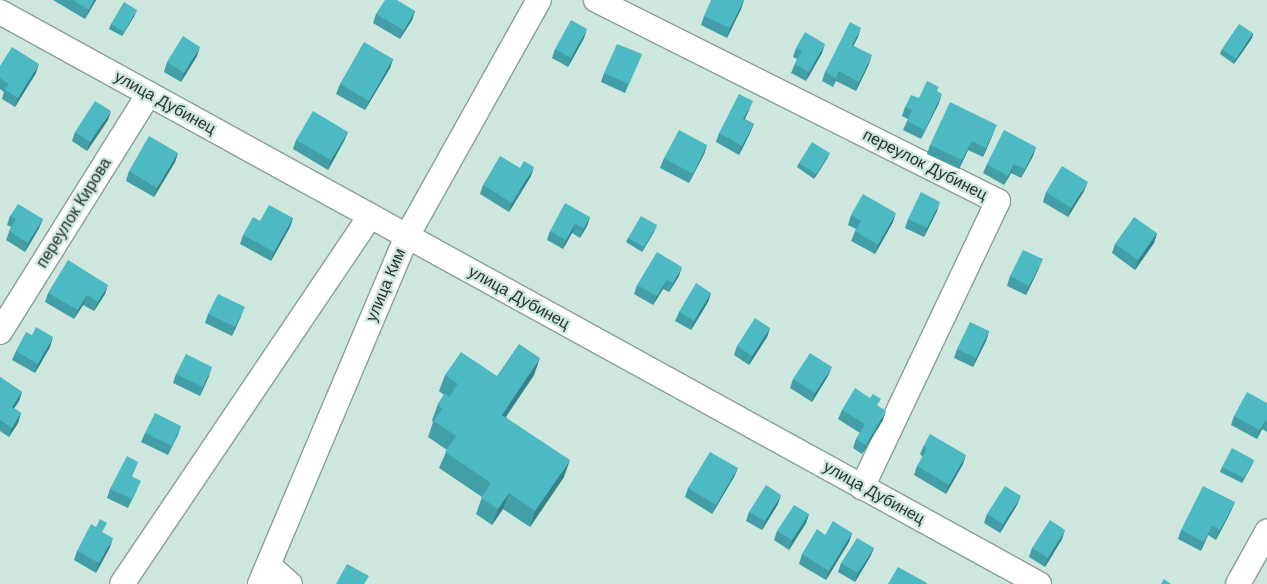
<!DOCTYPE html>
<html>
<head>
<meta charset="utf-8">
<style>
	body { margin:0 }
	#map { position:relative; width:1267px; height:584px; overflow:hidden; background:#cde6de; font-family:Helvetica,sans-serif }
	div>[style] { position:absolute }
	.roads { filter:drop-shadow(1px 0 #889f98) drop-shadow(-1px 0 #889f98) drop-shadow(0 1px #889f98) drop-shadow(0 -1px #889f98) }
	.street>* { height:24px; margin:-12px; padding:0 12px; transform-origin:12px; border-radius:12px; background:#fff }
	.wall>* { inset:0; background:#429fa7 }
	.shaded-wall>* { inset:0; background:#368288 }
	.building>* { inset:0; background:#4db9c2 }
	span { translate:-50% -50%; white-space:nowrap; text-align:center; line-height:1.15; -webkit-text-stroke:4.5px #cde6de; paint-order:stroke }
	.street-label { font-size:16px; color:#29322f }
</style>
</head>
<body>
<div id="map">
	<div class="roads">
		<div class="street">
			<div style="left:596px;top:0;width:449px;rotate:26.6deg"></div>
			<div style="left:998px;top:201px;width:317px;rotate:115.4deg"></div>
			<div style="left:0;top:12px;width:1186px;rotate:28.83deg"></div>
			<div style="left:0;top:332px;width:281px;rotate:-58deg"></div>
			<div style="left:268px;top:565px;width:29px;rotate:41deg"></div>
			<div style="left:122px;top:584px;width:444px;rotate:-56deg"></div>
			<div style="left:260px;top:584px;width:378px;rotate:-67.1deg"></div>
			<div style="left:407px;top:236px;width:270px;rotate:-60.8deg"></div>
			<div style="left:1238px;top:584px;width:60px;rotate:-60.9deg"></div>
		</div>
	</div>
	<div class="wall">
		<div style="clip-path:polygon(53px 0,96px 0,85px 19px)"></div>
		<div style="clip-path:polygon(744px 0,741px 9px,727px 38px,701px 25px,704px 16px)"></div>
		<div style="clip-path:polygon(415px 11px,412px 20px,400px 39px,373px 23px,376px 14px)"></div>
		<div style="clip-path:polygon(135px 15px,122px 36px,109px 29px,111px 24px)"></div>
		<div style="clip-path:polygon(1253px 33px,1252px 38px,1234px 64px,1220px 54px,1222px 49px)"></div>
		<div style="clip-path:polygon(858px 37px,853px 45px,869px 64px,856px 91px,836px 81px,833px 87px,822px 81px,825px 72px)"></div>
		<div style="clip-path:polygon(584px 38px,568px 67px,552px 58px,555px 49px)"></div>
		<div style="clip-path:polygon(796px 48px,822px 53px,806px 81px,791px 73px,797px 59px,793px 57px)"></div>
		<div style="clip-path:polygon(642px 54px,625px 93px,601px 82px,604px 73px)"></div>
		<div style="clip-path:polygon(197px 56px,181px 82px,164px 72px,167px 62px)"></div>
		<div style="clip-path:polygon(393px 59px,390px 68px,365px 110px,336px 94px,340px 84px)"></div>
		<div style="clip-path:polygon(0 66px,36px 73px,15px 107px,2px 99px,4px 92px,0 89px)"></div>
		<div style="clip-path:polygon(937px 92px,939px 103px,921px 139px,903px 130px,908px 119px,902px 116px,905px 107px,919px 98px)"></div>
		<div style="clip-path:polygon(749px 110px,745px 119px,754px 124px,750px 133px,739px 155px,716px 142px,719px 133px)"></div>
		<div style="clip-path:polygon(108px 120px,87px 151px,72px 141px,75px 132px)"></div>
		<div style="clip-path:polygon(348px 132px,344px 141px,328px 170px,293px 149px,296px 140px)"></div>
		<div style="clip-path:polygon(993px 134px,983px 157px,968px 150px,959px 169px,927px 154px,930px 145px)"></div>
		<div style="clip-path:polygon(707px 145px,704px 154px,689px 183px,660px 168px,664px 158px)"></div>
		<div style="clip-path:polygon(1036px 147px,1033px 156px,1021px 178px,1011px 173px,1004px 185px,983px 173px,987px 164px)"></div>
		<div style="clip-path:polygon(178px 153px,175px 162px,154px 197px,126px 181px,129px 171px)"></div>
		<div style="clip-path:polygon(828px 157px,814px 179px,797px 167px,799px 163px)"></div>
		<div style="clip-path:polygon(520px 168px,531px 176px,509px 212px,480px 194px,483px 185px)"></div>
		<div style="clip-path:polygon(1084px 191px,1068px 217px,1043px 202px,1046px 192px)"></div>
		<div style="clip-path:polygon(937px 211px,924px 237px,905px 228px,908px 219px)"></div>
		<div style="clip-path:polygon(851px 215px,893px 222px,875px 254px,851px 241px,856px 229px,848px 225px)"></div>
		<div style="clip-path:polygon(10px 216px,43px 219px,39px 228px,25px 252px,6px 240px,11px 227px,7px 225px)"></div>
		<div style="clip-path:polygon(590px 217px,587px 226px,580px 238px,572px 233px,563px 249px,547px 240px,550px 231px)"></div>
		<div style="clip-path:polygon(293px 218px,290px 227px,271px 261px,240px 244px,243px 235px,260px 221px)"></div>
		<div style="clip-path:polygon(655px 230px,642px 252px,626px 242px,628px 238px)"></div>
		<div style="clip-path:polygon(1157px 233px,1154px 243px,1135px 270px,1112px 253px,1115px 244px)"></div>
		<div style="clip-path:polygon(1039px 268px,1026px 295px,1007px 286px,1010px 276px)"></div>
		<div style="clip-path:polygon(679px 276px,669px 292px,663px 289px,653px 305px,634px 294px,637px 285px)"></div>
		<div style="clip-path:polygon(48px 293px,105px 294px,94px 311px,83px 305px,74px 319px,45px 302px)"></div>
		<div style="clip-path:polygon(711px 293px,708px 302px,691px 330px,675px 321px,679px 312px)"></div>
		<div style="clip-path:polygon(208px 314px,241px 316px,232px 336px,205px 323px)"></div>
		<div style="clip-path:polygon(770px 328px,767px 337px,749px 365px,734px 355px,737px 346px)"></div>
		<div style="clip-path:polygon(989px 331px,986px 341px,973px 367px,954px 358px,957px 349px)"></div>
		<div style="clip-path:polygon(32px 335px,50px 347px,35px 373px,12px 360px,16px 351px)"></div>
		<div style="clip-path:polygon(176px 374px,209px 376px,200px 396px,173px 383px)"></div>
		<div style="clip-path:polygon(445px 375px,497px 376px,534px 375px,506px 417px,564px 477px,530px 527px,503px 509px,492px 525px,476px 514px,482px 497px,439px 468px,447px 450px,428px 437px,433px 422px,432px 420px,438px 404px,444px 395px,439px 391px)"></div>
		<div style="clip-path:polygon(828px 376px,812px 402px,790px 388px,793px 379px)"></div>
		<div style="clip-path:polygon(0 377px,22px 392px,19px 401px,14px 408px,21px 413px,18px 423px,9px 437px,0 431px)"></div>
		<div style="clip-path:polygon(1267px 403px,1267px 432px,1262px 429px,1257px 439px,1231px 425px,1234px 416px)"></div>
		<div style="clip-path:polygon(878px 406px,883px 420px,862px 454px,853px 448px,856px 439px,860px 433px,838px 419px,842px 410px)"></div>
		<div style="clip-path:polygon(181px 426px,168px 455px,141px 442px,145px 433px)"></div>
		<div style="clip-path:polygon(924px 445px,963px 464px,946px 494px,914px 475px,917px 466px,923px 457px,920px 454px)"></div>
		<div style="clip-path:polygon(1254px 460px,1242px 483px,1220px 472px,1222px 467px)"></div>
		<div style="clip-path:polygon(138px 462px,132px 476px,137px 490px,128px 508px,107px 498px,110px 489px)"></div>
		<div style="clip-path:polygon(738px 468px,734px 477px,712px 514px,685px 497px,688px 488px)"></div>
		<div style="clip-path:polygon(1235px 502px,1231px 511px,1216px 540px,1208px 535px,1201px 551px,1178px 539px,1181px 530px)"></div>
		<div style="clip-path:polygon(778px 504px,762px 530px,746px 521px,749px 512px)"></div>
		<div style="clip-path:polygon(1017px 505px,1000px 533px,984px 523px,987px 514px)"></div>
		<div style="clip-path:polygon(809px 514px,806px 523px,789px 550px,774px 540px,777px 531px)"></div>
		<div style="clip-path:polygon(103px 533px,110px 547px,96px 573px,74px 560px,77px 551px)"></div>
		<div style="clip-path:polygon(852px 533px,849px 542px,826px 580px,799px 564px,802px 554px,825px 535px)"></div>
		<div style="clip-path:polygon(1062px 539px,1045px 567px,1029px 557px,1032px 548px)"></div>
		<div style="clip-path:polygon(874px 548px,870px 557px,855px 582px,838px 572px,841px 563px)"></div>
	</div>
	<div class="shaded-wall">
		<div style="clip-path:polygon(94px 0,96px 0,85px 19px,89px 10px)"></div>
		<div style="clip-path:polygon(744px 0,741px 9px,727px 38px,730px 28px)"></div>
		<div style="clip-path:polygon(137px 10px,135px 15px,122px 36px,124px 32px)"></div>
		<div style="clip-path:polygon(415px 11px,412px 20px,400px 39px,404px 30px)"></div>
		<div style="clip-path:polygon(861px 28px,858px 37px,849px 54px,852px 45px)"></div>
		<div style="clip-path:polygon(587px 29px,584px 38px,568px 67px,571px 58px)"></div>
		<div style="clip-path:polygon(1253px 33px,1252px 38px,1234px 64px,1236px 59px)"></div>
		<div style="clip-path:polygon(825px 44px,822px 53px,806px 81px,809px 72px)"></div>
		<div style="clip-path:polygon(200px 47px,197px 56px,181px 82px,184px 73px)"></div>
		<div style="clip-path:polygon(872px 55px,869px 64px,856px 91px,859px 82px)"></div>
		<div style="clip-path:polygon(393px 59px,390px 68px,365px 110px,369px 101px)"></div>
		<div style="clip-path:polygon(39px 64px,36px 73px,15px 107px,18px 98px)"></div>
		<div style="clip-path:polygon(942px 94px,939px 103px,921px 139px,925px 130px)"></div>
		<div style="clip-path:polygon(753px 101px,749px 110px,740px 128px,743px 119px)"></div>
		<div style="clip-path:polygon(111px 111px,108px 120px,87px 151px,90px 142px)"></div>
		<div style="clip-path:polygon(754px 124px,750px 133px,739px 155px,742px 146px)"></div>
		<div style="clip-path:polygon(997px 125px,993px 134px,983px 157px,986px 148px)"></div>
		<div style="clip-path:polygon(348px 132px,344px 141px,328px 170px,331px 160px)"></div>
		<div style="clip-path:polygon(972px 141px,968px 150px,959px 169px,962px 160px)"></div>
		<div style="clip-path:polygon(707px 145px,704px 154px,689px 183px,693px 174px)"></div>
		<div style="clip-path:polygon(1036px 147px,1033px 156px,1021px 178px,1025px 169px)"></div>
		<div style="clip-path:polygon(178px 153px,175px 162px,154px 197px,157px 188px)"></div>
		<div style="clip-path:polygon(830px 153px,828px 157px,814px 179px,816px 174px)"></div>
		<div style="clip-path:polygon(1014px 164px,1011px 173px,1004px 185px,1008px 176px)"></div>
		<div style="clip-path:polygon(534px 167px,531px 176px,509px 212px,512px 203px)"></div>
		<div style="clip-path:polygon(1088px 182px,1084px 191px,1068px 217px,1071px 208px)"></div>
		<div style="clip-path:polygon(940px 202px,937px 211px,924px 237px,927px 228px)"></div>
		<div style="clip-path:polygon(896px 213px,893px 222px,875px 254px,878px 245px)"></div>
		<div style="clip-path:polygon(590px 217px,587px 226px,580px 238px,584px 228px)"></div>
		<div style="clip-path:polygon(293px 218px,290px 227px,271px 261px,274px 252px)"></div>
		<div style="clip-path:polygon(43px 219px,39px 228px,25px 252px,28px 243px)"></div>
		<div style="clip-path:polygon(575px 224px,572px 233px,563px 249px,566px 240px)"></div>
		<div style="clip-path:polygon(657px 225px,655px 230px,642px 252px,644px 247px)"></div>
		<div style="clip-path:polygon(1157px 233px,1154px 243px,1135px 270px,1138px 260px)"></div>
		<div style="clip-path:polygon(1043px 259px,1039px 268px,1026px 295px,1029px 286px)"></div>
		<div style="clip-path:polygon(682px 267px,679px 276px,669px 292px,673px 283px)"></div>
		<div style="clip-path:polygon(667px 280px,663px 289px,653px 305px,657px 296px)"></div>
		<div style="clip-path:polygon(108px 285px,105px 294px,94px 311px,98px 302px)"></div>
		<div style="clip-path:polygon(711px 293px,708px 302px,691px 330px,694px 321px)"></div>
		<div style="clip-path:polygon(87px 295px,83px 305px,74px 319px,78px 310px)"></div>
		<div style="clip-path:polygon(245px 307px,241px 316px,232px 336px,235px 327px)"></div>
		<div style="clip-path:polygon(770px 328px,767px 337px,749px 365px,752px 356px)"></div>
		<div style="clip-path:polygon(989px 331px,986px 341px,973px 367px,976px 358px)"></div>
		<div style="clip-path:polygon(53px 337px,50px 347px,35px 373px,38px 364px)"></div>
		<div style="clip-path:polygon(540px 358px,534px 375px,496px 431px,502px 415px)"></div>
		<div style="clip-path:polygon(212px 367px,209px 376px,200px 396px,203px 387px)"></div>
		<div style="clip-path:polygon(832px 367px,828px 376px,812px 402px,815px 393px)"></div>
		<div style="clip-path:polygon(22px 392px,19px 401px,9px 416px,12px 407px)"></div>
		<div style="clip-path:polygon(886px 411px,883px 420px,862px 454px,866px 445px)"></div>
		<div style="clip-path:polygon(21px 413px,18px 423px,9px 437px,12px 428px)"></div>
		<div style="clip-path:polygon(1266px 420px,1262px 429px,1257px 439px,1260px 430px)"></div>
		<div style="clip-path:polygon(181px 426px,178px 435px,168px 455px,172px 446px)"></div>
		<div style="clip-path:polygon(966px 455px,963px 464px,946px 494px,949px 485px)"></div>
		<div style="clip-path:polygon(570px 460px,564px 477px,530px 527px,535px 511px)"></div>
		<div style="clip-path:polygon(1254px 460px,1252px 465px,1242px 483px,1244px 478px)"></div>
		<div style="clip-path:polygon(738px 468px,734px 477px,712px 514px,716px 505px)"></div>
		<div style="clip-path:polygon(509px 493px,503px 509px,492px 525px,498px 509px)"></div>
		<div style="clip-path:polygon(781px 495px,778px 504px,762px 530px,765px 521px)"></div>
		<div style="clip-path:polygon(1021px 496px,1017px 505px,1000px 533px,1003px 524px)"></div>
		<div style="clip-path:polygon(1235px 502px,1231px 511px,1216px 540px,1220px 530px)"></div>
		<div style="clip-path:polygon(809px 514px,806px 523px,789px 550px,792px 540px)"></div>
		<div style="clip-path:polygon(1212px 526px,1208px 535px,1201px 551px,1204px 542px)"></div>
		<div style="clip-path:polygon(1065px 530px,1062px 539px,1045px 567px,1048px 558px)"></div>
		<div style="clip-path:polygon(852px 533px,849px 542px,826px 580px,829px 571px)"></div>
		<div style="clip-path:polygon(113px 538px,110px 547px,96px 573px,99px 563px)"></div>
		<div style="clip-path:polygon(874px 548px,870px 557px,855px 582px,858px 573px)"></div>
	</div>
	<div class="building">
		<div style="clip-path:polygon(72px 0,94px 0,89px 10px)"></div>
		<div style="clip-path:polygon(385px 0,397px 0,415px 11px,404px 30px,376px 14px)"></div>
		<div style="clip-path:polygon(711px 0,744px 0,730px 28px,704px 16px)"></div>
		<div style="clip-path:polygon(124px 2px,137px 10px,124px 32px,111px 24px)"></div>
		<div style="clip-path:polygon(571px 20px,587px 29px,571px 58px,555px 49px)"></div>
		<div style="clip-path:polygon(850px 22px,861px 28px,852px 45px,872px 55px,859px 82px,839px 71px,836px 78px,825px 72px)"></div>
		<div style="clip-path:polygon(1239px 24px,1253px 33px,1236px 59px,1222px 49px)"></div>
		<div style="clip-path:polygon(805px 32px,825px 44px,809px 72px,795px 64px,802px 51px,796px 48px)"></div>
		<div style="clip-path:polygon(183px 36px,200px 47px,184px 73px,167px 62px)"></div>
		<div style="clip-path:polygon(364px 42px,393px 59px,369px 101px,340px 84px)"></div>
		<div style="clip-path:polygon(617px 44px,642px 54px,629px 84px,604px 73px)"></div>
		<div style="clip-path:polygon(12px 47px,39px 64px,18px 98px,5px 90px,9px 84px,0 78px,0 66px)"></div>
		<div style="clip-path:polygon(927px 81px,939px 87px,937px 91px,942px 94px,925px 130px,907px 121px,912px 110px,905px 107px,911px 95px,919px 98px)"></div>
		<div style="clip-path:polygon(739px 94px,753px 101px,743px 119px,754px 124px,742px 146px,719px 133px)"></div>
		<div style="clip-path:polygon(95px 101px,111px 111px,90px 142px,75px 132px)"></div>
		<div style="clip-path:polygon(950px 102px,997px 125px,986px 148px,972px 141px,962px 160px,930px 145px)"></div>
		<div style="clip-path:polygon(313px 111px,348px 132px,331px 160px,296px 140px)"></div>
		<div style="clip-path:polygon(679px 130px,707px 145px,693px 174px,664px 158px)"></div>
		<div style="clip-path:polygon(1004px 130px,1036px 147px,1025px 169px,1014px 164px,1008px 176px,987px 164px)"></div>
		<div style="clip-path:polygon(149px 136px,178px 153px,157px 188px,129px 171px)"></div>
		<div style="clip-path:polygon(812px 142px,830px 153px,816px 174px,799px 163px)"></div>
		<div style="clip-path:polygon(500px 156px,520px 168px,524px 161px,534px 167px,512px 203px,483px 185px)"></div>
		<div style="clip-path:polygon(1062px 166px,1088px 182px,1071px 208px,1046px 192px)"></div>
		<div style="clip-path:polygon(921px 192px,940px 202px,927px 228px,908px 219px)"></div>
		<div style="clip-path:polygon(863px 194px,896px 213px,878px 245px,855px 231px,861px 221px,851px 215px)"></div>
		<div style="clip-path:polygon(565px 203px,590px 217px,584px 228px,575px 224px,566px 240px,550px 231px)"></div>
		<div style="clip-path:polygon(18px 204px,43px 219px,28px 243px,9px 231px,16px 219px,10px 216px)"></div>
		<div style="clip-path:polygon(269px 205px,293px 218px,274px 252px,243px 235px,253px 217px,260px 221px)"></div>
		<div style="clip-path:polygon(641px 216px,657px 225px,644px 247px,628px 238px)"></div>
		<div style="clip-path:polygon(1134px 217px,1157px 233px,1138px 260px,1115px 244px)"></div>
		<div style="clip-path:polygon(1023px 250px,1043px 259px,1029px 286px,1010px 276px)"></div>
		<div style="clip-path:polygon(657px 252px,682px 267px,673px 283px,667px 280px,657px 296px,637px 285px)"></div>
		<div style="clip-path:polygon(68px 260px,108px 285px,98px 302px,87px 295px,78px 310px,48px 293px)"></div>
		<div style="clip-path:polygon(696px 283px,711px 293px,694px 321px,679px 312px)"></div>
		<div style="clip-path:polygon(218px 294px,245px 307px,235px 327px,208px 314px)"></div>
		<div style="clip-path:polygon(755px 318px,770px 328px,752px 356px,737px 346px)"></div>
		<div style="clip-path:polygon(970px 322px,989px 331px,976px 358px,957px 349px)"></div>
		<div style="clip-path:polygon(36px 327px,53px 337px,38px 364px,16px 351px,26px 332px,32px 335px)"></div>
		<div style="clip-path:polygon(519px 344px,540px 358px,502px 415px,570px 460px,535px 511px,509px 493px,498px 509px,481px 498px,491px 483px,445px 452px,456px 436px,434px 421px,442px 409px,438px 404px,445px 393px,449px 397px,458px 384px,445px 375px,461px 352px,497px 376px)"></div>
		<div style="clip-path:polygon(810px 353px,832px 367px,815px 393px,793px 379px)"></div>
		<div style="clip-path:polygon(186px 354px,212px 367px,203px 387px,176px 374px)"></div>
		<div style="clip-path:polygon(0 377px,22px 392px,12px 407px,21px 413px,12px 428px,0 420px)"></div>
		<div style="clip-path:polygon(855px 388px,870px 398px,873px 394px,881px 399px,877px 405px,886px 411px,866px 445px,856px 439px,865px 424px,842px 410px)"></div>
		<div style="clip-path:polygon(1247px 392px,1267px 403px,1267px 421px,1266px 420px,1260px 430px,1234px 416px)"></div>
		<div style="clip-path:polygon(155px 413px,181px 426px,172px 446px,145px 433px)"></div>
		<div style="clip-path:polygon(930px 434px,966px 455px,949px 485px,917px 466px,927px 449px,924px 445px)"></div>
		<div style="clip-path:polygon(1232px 448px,1254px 460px,1244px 478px,1222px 467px)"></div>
		<div style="clip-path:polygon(710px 452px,738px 468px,716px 505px,688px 488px)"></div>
		<div style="clip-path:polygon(127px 456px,138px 462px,131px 476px,141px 481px,132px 499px,110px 489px)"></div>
		<div style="clip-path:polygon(766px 485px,781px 495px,765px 521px,749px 512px)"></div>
		<div style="clip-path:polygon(1005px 486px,1021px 496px,1003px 524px,987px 514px)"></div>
		<div style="clip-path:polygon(1203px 486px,1235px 502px,1220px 530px,1212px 526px,1204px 542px,1181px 530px)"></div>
		<div style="clip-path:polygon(794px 505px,809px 514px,792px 540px,777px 531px)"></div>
		<div style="clip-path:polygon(100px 519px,107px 523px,102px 532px,113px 538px,99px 563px,77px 551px,91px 524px,96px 527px)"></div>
		<div style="clip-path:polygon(1050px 520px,1065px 530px,1048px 558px,1032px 548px)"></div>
		<div style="clip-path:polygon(833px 521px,852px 533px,829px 571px,802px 554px,817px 529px,825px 535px)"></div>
		<div style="clip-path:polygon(857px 538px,874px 548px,858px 573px,841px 563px)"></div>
		<div style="clip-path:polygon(347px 564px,369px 576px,364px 584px,336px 584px)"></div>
		<div style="clip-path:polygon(898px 567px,927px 583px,927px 584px,888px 584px)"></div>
		<div style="clip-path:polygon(1164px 579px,1171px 584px,1161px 584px)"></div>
	</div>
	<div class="street-label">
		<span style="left:165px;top:103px;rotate:29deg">улица Дубинец</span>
		<span style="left:925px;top:165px;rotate:27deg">переулок Дубинец</span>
		<span style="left:74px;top:213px;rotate:-58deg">переулок Кирова</span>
		<span style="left:386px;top:285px;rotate:-67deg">улица Ким</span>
		<span style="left:519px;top:298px;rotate:29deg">улица Дубинец</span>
		<span style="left:874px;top:493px;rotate:29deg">улица Дубинец</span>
	</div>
</div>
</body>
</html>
